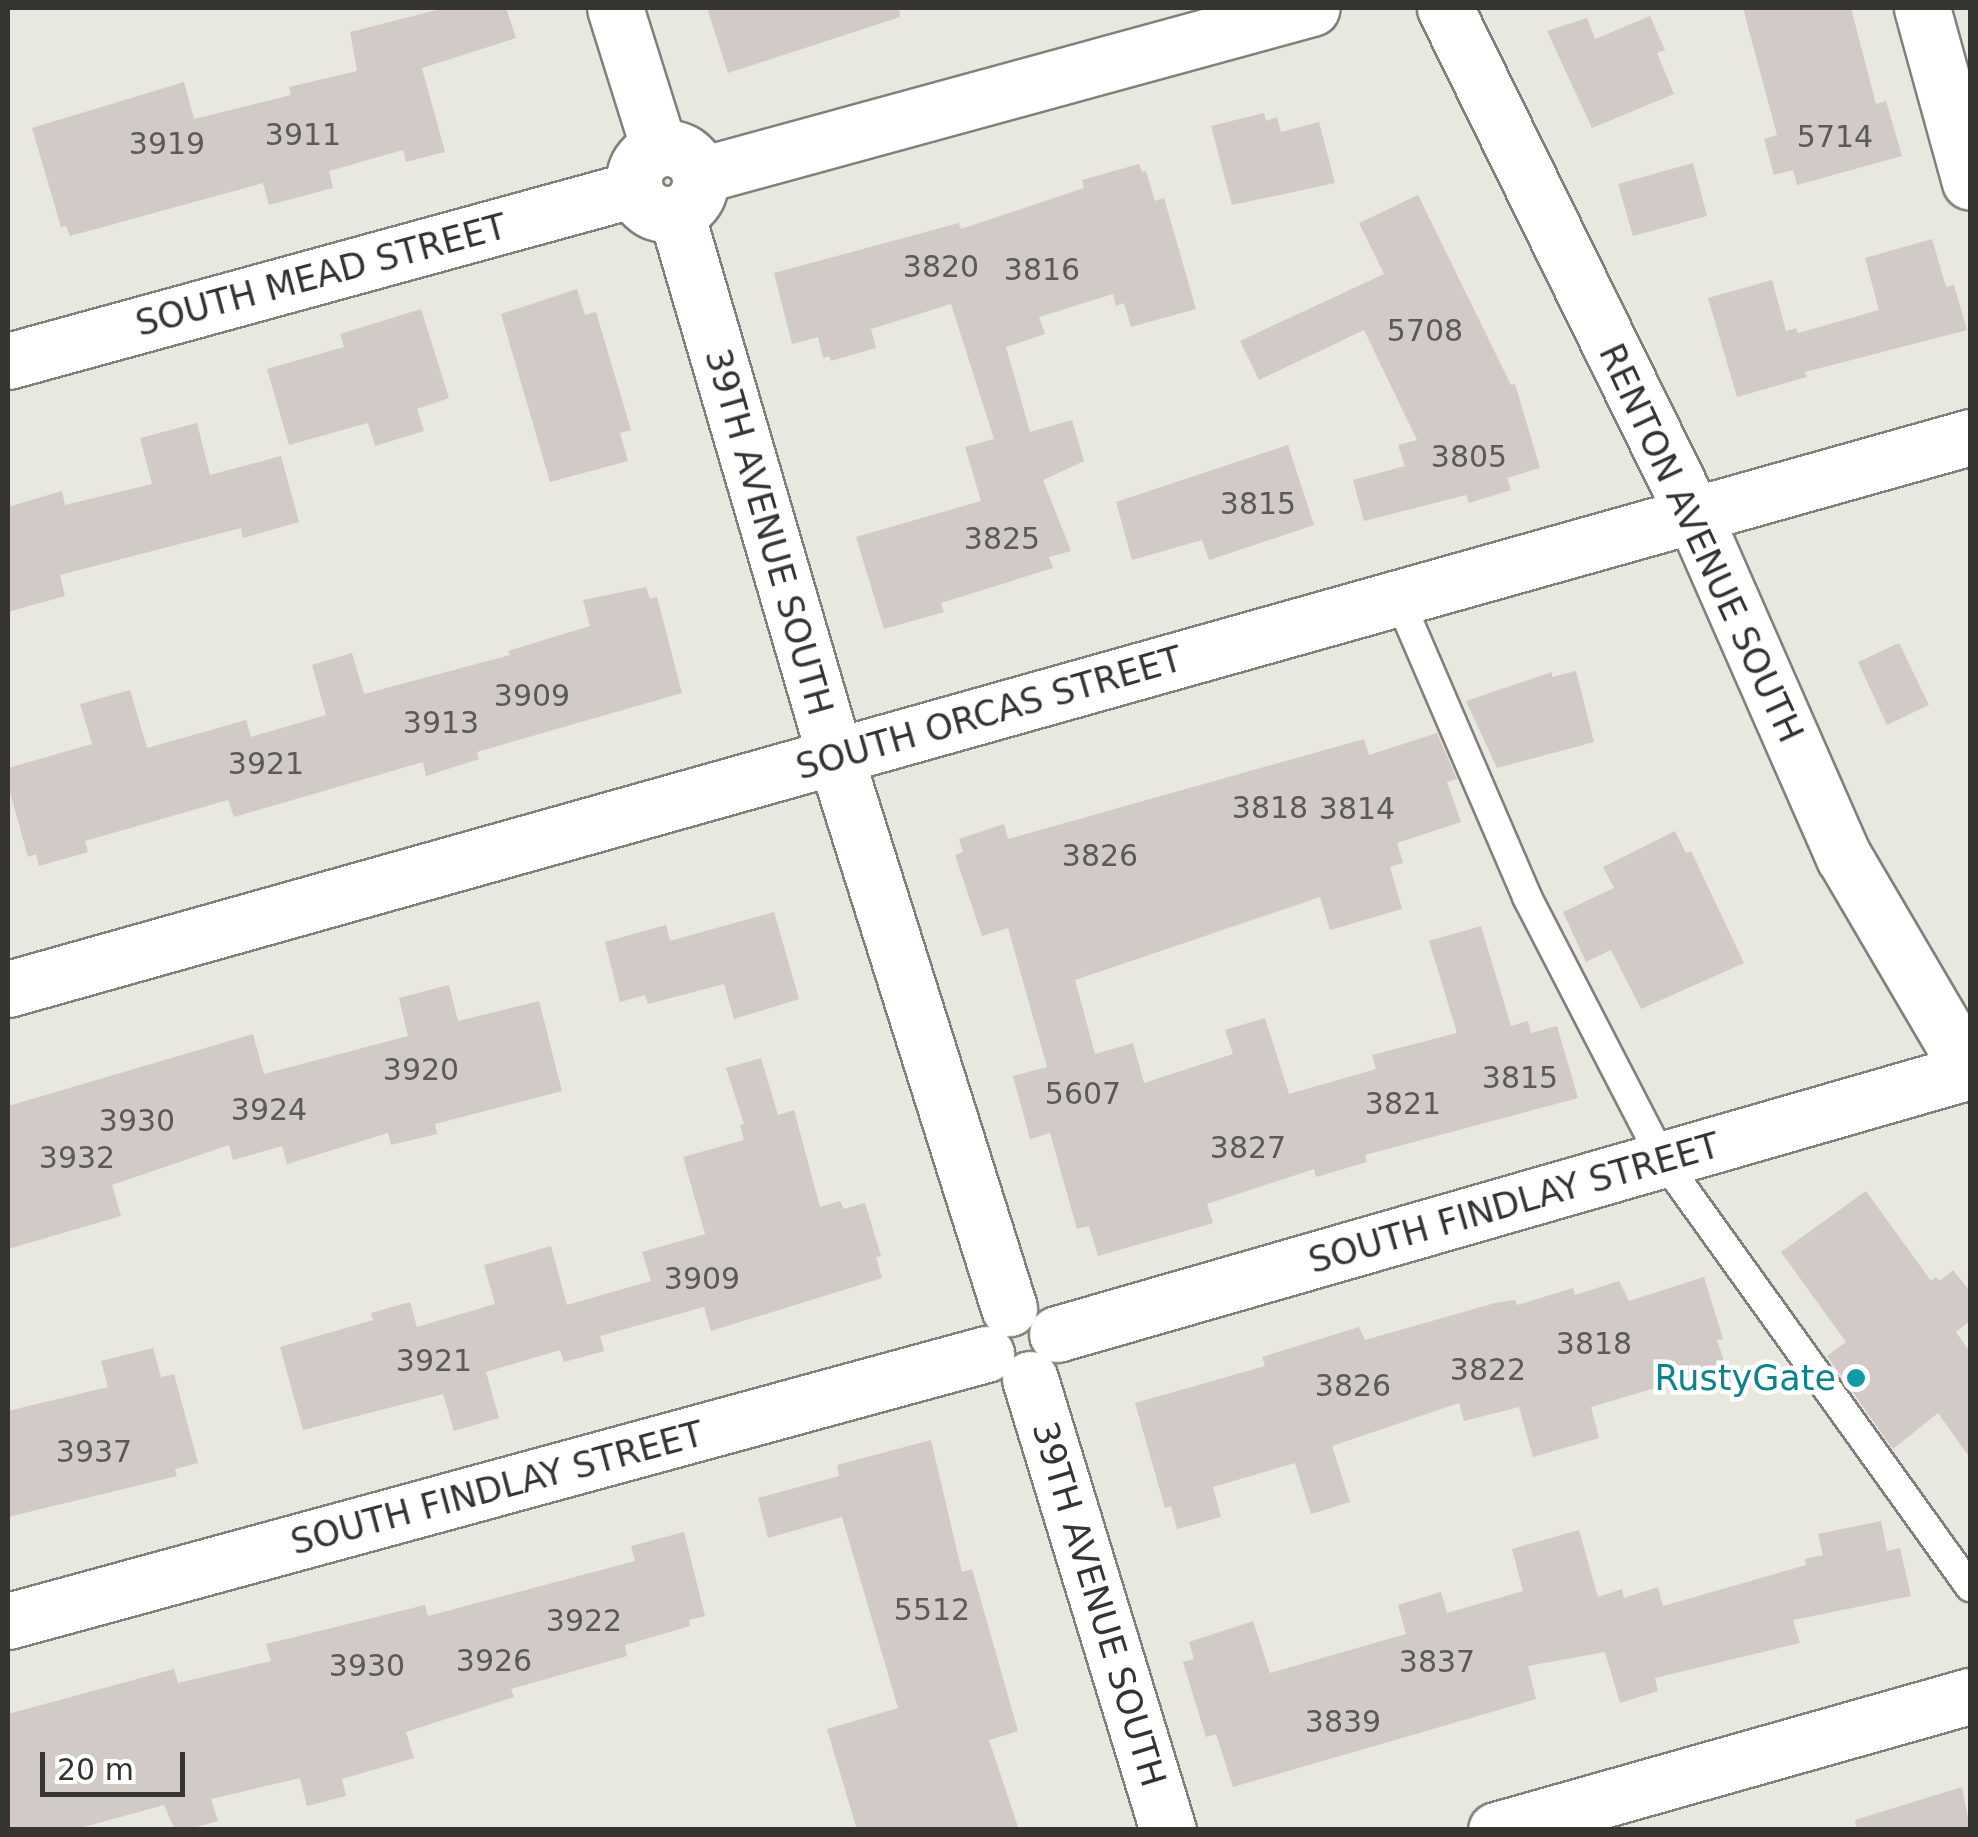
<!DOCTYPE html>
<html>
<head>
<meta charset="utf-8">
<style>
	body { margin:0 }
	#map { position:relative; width:1978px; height:1837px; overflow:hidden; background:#e8e7e0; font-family:"DejaVu Sans",sans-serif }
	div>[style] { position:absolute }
	.building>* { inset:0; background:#d1cac7 }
	.roads { filter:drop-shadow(2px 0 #82807a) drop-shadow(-2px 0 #82807a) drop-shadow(0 2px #82807a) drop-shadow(0 -2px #82807a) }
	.lane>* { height:28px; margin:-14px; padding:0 14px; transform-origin:14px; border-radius:14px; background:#fff }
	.street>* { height:55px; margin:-27.5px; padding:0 27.5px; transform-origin:27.5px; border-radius:27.5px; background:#fff }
	.street>.ring { margin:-27.5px; padding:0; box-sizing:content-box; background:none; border:55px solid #fff; border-radius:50% }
	.secondary>* { height:55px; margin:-27.5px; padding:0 27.5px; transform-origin:27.5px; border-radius:27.5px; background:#fff }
	.dots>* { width:28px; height:28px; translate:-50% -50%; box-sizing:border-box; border:5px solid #fff; border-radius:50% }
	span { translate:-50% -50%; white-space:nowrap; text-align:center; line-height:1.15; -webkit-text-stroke:9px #fff; paint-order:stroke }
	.number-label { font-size:30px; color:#5c5a56 }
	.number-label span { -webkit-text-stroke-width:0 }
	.street-label { font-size:35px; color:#353431 }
	.culture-label { font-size:35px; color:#0d838f }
	.right { translate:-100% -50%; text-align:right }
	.frame { position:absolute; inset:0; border:10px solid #353431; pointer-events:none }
	.scale { position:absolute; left:40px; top:1752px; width:145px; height:45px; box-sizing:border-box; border:5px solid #353431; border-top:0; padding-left:12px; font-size:30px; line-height:35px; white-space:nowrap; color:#353431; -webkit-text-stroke:8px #fff; paint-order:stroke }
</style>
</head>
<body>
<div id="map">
	<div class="building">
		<div style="clip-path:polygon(445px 8px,506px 8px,516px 38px,422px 68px,445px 152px,406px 162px,403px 150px,329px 171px,333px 188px,269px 205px,263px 183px,70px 236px,66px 226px,61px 227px,32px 128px,184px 82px,194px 119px,291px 95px,289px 87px,357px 71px,350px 32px)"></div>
		<div style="clip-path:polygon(707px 8px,899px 8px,900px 17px,728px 73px)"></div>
		<div style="clip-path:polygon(1743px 8px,1851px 8px,1876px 104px,1886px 101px,1902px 156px,1797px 185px,1793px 170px,1774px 175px,1764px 139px,1777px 135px)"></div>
		<div style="clip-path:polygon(1650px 16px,1665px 50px,1657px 53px,1674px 94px,1592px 128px,1547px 31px,1587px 18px,1595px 39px)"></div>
		<div style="clip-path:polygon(1264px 113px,1266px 121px,1277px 117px,1281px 132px,1319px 122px,1335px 183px,1232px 205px,1211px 126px)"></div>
		<div style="clip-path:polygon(1693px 163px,1707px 216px,1633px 236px,1618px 184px)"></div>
		<div style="clip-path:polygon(1139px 164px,1142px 172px,1146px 171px,1155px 201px,1164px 198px,1196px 309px,1131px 327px,1124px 303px,1116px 306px,1113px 294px,1039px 317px,1045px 334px,1006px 347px,1030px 432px,1072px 420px,1084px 461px,1043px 480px,1071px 551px,1049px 557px,1053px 568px,941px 603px,944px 612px,884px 629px,856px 537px,981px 501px,965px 447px,994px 439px,951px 304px,871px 329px,876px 348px,831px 361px,829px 356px,823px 358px,818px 337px,792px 344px,774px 273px,959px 223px,961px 229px,1084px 188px,1082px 180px)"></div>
		<div style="clip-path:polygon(1418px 195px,1511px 385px,1515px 384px,1540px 468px,1507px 478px,1511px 490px,1469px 503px,1466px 495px,1364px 521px,1353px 480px,1405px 466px,1398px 445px,1417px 440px,1364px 330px,1259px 380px,1240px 341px,1384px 274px,1359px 223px)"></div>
		<div style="clip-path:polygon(1932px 239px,1946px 287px,1954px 285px,1967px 330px,1805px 372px,1807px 377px,1737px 397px,1708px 298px,1772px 280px,1786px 331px,1796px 328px,1798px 333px,1879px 310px,1865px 258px)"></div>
		<div style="clip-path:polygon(577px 289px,585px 315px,596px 312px,620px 393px,631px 430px,620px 433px,628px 461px,550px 482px,501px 314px)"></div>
		<div style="clip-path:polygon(421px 309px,449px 398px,417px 409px,424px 431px,375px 446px,368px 423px,289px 445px,267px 369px,344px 347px,340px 334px)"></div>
		<div style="clip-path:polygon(197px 423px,210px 475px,281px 456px,299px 522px,243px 538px,241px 528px,60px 575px,65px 596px,8px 612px,8px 507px,62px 491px,65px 505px,152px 484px,140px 438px)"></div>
		<div style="clip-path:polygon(1288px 445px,1314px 525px,1209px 560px,1202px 540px,1132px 560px,1116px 502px)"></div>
		<div style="clip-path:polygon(646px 587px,650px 599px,657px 597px,682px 693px,477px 752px,479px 759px,426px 776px,423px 762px,234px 817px,228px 800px,85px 841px,88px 852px,39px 866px,36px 854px,28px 857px,8px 785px,8px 768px,92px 744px,80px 704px,130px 690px,147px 748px,246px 720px,251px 737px,326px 715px,312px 665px,352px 653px,364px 694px,510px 655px,508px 651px,590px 626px,583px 600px)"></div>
		<div style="clip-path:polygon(1899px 643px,1929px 705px,1887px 725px,1858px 662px)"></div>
		<div style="clip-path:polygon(1576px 671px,1594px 742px,1497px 768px,1466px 701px,1552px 672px,1552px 677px)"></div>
		<div style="clip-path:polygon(1437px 733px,1457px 779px,1447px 782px,1461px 822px,1397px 843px,1403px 863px,1390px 867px,1402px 909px,1330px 930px,1320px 897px,1075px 980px,1095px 1054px,1133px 1043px,1144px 1083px,1233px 1054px,1225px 1030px,1265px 1018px,1289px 1094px,1376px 1069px,1372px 1055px,1457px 1033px,1429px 941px,1481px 926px,1511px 1026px,1528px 1021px,1531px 1033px,1557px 1026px,1578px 1098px,1365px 1155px,1367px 1162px,1316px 1177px,1314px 1169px,1207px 1204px,1213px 1223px,1098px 1256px,1089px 1226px,1077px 1229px,1050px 1133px,1030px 1139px,1013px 1076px,1047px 1067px,1008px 928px,982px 936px,955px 855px,963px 852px,959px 839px,1004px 824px,1008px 839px,1364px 739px,1369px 755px)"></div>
		<div style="clip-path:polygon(1675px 831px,1686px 853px,1691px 851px,1744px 963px,1641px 1009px,1611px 950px,1586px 962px,1563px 912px,1614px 888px,1603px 867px)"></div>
		<div style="clip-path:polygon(774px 912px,799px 999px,734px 1019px,724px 984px,648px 1004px,645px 995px,620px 1002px,605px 942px,666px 925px,670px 941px)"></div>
		<div style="clip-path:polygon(449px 985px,458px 1021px,539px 1001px,562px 1091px,435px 1124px,437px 1134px,391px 1145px,388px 1133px,287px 1164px,282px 1146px,233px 1160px,229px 1145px,112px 1185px,121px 1216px,8px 1249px,8px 1106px,253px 1034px,264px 1074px,408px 1036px,399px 998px)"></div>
		<div style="clip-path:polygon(761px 1058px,778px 1115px,794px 1110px,820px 1207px,840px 1201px,844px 1209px,865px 1203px,881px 1256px,876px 1257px,882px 1278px,711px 1331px,704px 1307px,600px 1336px,604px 1351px,564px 1362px,560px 1350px,486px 1372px,499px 1418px,454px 1431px,443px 1394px,303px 1430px,280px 1347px,373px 1320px,371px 1313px,410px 1302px,417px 1327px,495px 1304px,484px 1265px,551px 1246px,567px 1305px,651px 1281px,642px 1252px,705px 1234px,683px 1157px,744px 1140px,740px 1126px,744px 1124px,726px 1068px)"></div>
		<div style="clip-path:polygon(1866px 1191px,1931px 1281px,1936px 1277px,1940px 1281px,1953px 1270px,1970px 1291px,1970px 1321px,1956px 1332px,1970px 1352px,1970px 1458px,1938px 1413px,1893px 1449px,1827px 1356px,1846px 1342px,1781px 1252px)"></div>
		<div style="clip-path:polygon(1704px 1277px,1723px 1339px,1717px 1340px,1726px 1367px,1591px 1407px,1599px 1438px,1533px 1457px,1519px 1407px,1464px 1421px,1459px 1403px,1332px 1446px,1350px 1502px,1311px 1514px,1295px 1463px,1213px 1487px,1221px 1517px,1177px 1529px,1171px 1506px,1165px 1508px,1135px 1403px,1265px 1366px,1262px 1357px,1359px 1327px,1365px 1340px,1495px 1303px,1515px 1300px,1517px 1305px,1573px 1288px,1575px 1295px,1619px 1281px,1629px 1301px)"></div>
		<div style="clip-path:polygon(153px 1348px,161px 1377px,174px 1374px,198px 1463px,175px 1469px,177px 1476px,8px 1517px,8px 1411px,108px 1387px,101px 1361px)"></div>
		<div style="clip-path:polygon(931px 1440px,962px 1572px,972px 1569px,1018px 1731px,989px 1740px,1019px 1830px,857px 1830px,827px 1729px,898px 1708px,842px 1517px,768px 1538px,758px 1498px,839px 1476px,837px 1465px)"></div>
		<div style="clip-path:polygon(1881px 1521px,1887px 1551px,1900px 1548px,1911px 1596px,1793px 1620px,1800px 1643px,1655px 1678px,1658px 1691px,1620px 1703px,1605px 1652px,1528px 1666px,1536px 1699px,1233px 1787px,1216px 1734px,1206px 1737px,1183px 1662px,1194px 1659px,1189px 1642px,1253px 1621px,1270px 1673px,1406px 1634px,1398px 1605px,1441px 1592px,1447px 1613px,1523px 1591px,1512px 1549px,1579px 1530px,1598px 1597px,1622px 1589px,1624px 1598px,1658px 1587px,1663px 1606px,1806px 1565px,1805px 1559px,1823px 1555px,1818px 1534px)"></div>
		<div style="clip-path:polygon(684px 1532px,705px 1616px,689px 1620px,690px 1626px,625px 1645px,627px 1656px,511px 1689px,514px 1697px,406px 1732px,414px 1758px,342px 1779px,346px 1796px,307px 1806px,300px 1778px,211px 1799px,218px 1821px,186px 1830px,175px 1830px,164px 1805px,73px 1830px,8px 1830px,8px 1714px,174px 1669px,178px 1683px,271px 1661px,266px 1644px,425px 1605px,428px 1616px,635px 1561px,631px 1546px)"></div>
		<div style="clip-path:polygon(1962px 1787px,1970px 1830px,1857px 1830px,1855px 1820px)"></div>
	</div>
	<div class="roads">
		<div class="lane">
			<div style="left:1398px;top:597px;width:327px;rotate:66.7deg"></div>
			<div style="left:1527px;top:897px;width:296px;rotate:62.7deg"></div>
			<div style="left:1663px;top:1160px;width:526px;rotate:54.29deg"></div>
		</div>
		<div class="street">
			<div style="left:615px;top:8px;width:147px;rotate:72.6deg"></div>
			<div style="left:1445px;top:8px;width:566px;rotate:63.89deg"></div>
			<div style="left:1694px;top:516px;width:373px;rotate:66.3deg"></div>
			<div style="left:1844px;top:857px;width:249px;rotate:59.6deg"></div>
			<div style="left:1922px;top:8px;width:180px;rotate:74.6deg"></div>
			<div class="ring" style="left:634px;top:148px;width:11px;height:11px"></div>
			<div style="left:701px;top:175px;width:633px;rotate:-15.29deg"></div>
			<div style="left:676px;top:213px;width:566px;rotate:73.68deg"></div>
			<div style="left:835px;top:756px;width:579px;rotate:72.5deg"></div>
			<div style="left:8px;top:361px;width:650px;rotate:-15.34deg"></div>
			<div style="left:1057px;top:1334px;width:950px;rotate:-16.07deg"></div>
			<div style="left:1030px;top:1379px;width:472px;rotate:73deg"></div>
			<div style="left:8px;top:1621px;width:1014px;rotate:-15.27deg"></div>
			<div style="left:1496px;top:1830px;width:493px;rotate:-15.8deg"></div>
		</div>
		<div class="secondary">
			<div style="left:8px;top:989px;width:2038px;rotate:-15.71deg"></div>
		</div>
	</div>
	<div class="dots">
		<div style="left:1856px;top:1378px;background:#0f9aa8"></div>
	</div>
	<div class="number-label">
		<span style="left:303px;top:135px">3911</span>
		<span style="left:1835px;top:137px">5714</span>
		<span style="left:167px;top:144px">3919</span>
		<span style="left:941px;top:267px">3820</span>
		<span style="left:1042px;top:270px">3816</span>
		<span style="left:1425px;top:331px">5708</span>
		<span style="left:1469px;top:457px">3805</span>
		<span style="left:1258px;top:504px">3815</span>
		<span style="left:1002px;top:539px">3825</span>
		<span style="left:532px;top:696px">3909</span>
		<span style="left:441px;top:723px">3913</span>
		<span style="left:266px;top:764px">3921</span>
		<span style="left:1270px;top:808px">3818</span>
		<span style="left:1357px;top:809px">3814</span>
		<span style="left:1100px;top:856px">3826</span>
		<span style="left:421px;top:1070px">3920</span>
		<span style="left:1520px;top:1078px">3815</span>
		<span style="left:1083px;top:1094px">5607</span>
		<span style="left:1403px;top:1104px">3821</span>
		<span style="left:269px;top:1110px">3924</span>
		<span style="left:137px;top:1121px">3930</span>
		<span style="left:1248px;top:1148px">3827</span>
		<span style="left:77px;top:1158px">3932</span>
		<span style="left:702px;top:1279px">3909</span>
		<span style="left:1594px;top:1344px">3818</span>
		<span style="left:434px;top:1361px">3921</span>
		<span style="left:1488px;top:1370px">3822</span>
		<span style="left:1353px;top:1386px">3826</span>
		<span style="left:94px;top:1452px">3937</span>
		<span style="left:932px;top:1610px">5512</span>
		<span style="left:584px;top:1621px">3922</span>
		<span style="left:494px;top:1661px">3926</span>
		<span style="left:1437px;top:1662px">3837</span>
		<span style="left:367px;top:1666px">3930</span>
		<span style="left:1343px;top:1722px">3839</span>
	</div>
	<div class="street-label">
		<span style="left:321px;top:275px;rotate:-15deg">SOUTH MEAD STREET</span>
		<span style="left:769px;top:532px;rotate:74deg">39TH AVENUE SOUTH</span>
		<span style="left:1701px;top:543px;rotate:65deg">RENTON AVENUE SOUTH</span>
		<span style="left:989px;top:713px;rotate:-16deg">SOUTH ORCAS STREET</span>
		<span style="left:1514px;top:1203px;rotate:-16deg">SOUTH FINDLAY STREET</span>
		<span style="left:497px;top:1488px;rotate:-15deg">SOUTH FINDLAY STREET</span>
		<span style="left:1099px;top:1604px;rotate:73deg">39TH AVENUE SOUTH</span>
	</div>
	<div class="culture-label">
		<span class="right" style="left:1836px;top:1378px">RustyGate</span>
	</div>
	<div class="frame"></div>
	<div class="scale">20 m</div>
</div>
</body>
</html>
